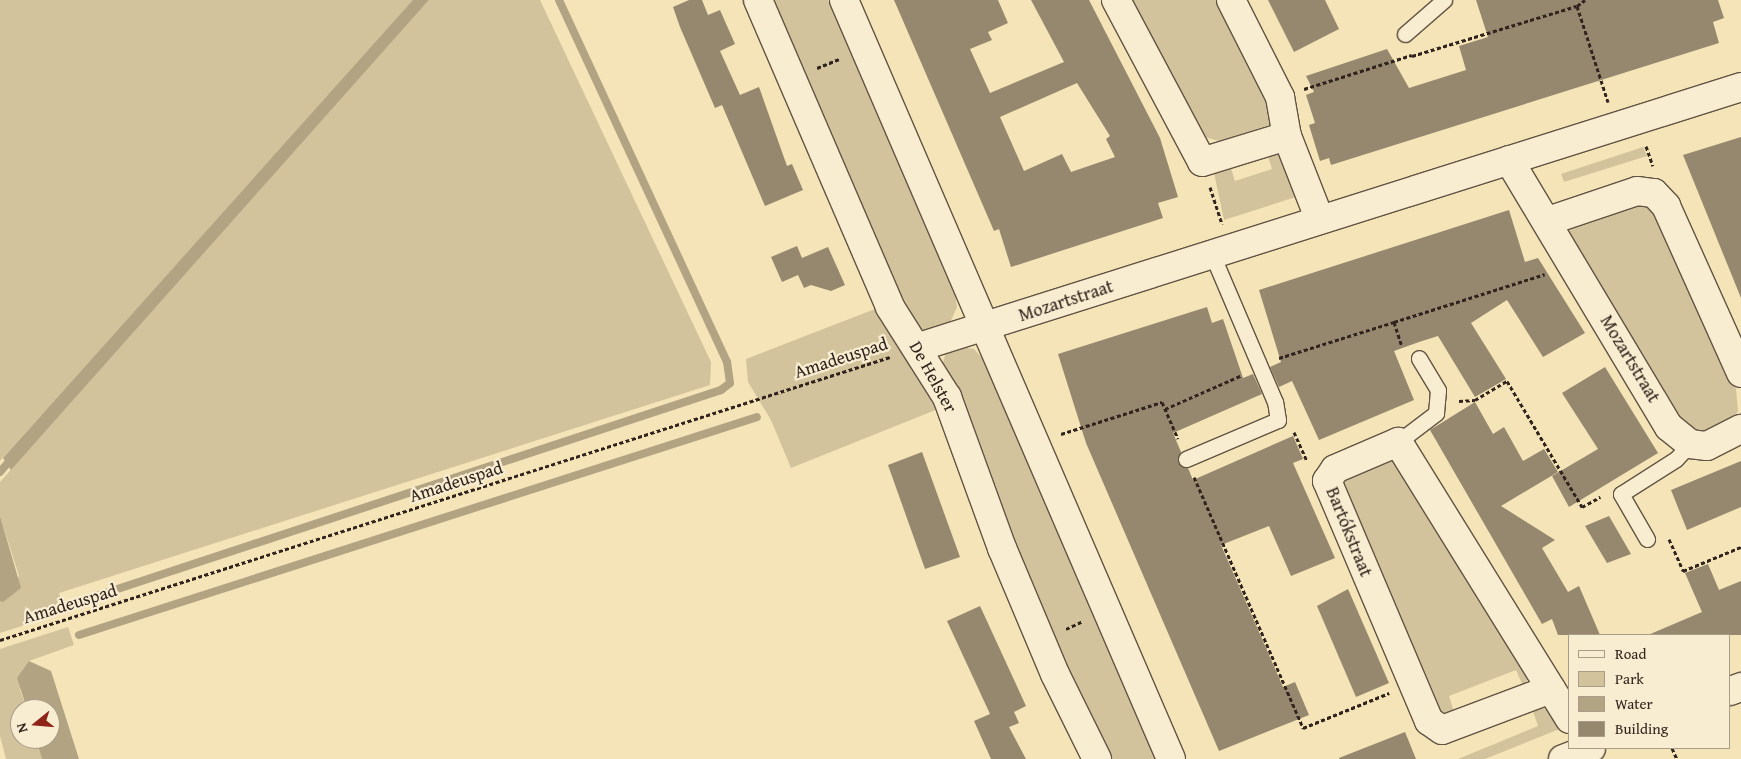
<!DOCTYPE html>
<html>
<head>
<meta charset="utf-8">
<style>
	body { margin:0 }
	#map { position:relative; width:1741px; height:759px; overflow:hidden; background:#f4e4b7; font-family:"Gentium Book Plus",serif }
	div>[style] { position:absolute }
	.green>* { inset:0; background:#d3c39d }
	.water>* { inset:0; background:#b2a383 }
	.stream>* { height:8px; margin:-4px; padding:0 4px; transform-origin:4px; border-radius:4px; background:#b2a383 }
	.building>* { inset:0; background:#96886e }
	.path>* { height:3px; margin-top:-1.5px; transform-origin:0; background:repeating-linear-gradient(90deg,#31241e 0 4px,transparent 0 6.5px) }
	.roads { filter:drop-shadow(1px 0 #625444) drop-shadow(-1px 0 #625444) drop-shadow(0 1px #625444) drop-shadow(0 -1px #625444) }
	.lane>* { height:15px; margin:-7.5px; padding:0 7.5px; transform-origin:7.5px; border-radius:7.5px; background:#f8edd0 }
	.street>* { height:28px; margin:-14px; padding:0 14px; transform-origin:14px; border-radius:14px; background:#f8edd0 }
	span { translate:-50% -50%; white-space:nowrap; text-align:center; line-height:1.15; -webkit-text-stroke:4.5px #f8edd0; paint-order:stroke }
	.street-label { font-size:18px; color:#31241e }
	.legend { position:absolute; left:1568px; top:634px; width:162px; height:115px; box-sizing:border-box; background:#f8edd0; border:1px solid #a89d89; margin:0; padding:6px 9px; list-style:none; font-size:15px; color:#31241e }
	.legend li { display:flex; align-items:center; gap:10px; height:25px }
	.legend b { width:25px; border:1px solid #a89d89 }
	.north { position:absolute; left:10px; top:699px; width:50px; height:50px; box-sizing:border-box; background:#f8edd0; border:1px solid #a89d89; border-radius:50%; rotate:253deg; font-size:14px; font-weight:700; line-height:20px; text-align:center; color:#31241e }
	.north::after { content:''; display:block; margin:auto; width:18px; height:22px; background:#8f2418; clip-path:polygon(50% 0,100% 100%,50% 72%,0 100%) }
</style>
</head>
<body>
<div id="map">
	<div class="green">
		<div style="clip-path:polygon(0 0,414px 0,0 461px)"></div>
		<div style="clip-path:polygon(429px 0,540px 0,711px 362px,710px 385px,59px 593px,65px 612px,0 633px,0 601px,19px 576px,0 516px,0 482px)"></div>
		<div style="clip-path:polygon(766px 0,828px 0,955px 294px,957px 307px,949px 325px,919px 332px,909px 322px)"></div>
		<div style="clip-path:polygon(1131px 0,1220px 0,1274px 115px,1269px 125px,1219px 141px,1201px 136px)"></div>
		<div style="clip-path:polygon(1643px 147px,1647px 156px,1564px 182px,1561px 174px)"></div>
		<div style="clip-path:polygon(1266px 150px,1279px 150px,1299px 196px,1224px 220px,1214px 173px,1229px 162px,1235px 181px,1272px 169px)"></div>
		<div style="clip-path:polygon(1635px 202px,1649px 203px,1659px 214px,1736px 389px,1738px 411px,1731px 423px,1701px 436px,1686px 431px,1569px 242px,1569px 232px,1577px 221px)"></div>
		<div style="clip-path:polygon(880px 307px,943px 407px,791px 468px,771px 420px,748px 382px,746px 359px)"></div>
		<div style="clip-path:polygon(961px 347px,974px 349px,988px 365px,1157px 759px,1108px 759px,1070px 688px,942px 366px,946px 352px)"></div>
		<div style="clip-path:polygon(1379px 458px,1398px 460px,1529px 677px,1523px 686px,1516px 670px,1449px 696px,1455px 715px,1436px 710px,1343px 490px,1346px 478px)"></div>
		<div style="clip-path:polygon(68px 627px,74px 645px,29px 661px,20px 690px,27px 709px,20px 709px,20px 739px,36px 739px,42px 759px,6px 759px,0 736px,0 649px)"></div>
		<div style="clip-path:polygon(1537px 706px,1551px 711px,1562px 728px,1485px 759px,1458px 759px,1538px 726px,1532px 708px)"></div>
	</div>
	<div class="water">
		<div style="clip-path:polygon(413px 0,429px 0,11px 470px,3px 458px)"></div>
		<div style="clip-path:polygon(0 516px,21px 588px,3px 602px,0 601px)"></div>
		<div style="clip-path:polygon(29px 661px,51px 671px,79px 759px,42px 759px,36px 739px,50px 739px,50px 709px,27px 709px,17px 678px)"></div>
	</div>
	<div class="stream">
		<div style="left:0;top:472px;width:20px;rotate:-49deg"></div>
		<div style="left:69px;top:605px;width:687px;rotate:-18.25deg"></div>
		<div style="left:721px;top:390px;width:11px;rotate:-38deg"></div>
		<div style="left:730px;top:383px;width:21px;rotate:-98deg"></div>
		<div style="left:727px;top:362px;width:399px;rotate:-114.9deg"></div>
		<div style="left:79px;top:635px;width:712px;rotate:-17.82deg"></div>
	</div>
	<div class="building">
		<div style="clip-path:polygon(689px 0,702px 0,708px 15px,720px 10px,735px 44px,720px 51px,740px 95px,759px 87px,787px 166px,792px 164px,803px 190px,765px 206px,722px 105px,715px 108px,680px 27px,673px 7px)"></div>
		<div style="clip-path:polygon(evenodd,894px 0,998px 0,1008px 23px,988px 32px,992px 40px,970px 49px,990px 93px,1064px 62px,1031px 0,1089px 0,1160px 138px,1178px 197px,1158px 203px,1163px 218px,1011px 267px,999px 229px,994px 231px,894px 0,1077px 83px,1110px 136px,1106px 139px,1115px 157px,1071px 172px,1062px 154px,1024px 171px,1000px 117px,1077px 83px)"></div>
		<div style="clip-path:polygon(1268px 0,1325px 0,1339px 29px,1294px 52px)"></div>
		<div style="clip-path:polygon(1476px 0,1718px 0,1724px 18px,1713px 22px,1719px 43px,1331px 165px,1329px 158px,1320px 161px,1309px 125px,1315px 123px,1306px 95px,1314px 92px,1306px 76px,1387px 49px,1409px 88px,1466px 70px,1459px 46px,1488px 37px)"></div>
		<div style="clip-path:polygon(1741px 137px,1741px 298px,1683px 155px)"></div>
		<div style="clip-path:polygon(1509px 210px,1525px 262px,1538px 258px,1585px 333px,1543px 357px,1507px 300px,1471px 323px,1506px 379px,1475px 397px,1438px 336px,1419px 342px,1394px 351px,1414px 400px,1319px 440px,1292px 381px,1279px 387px,1270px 367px,1281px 362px,1259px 290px)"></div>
		<div style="clip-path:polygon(797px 246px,802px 258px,828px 247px,845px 285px,831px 291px,811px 285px,804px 288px,798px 275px,782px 282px,771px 257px)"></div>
		<div style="clip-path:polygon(1207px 307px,1212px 323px,1223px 319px,1243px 378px,1253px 374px,1262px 394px,1173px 433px,1181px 452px,1178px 463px,1188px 468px,1193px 480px,1293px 436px,1303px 459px,1293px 463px,1335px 558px,1291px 576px,1269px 526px,1221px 545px,1283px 687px,1295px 682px,1309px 715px,1219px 751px,1086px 443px,1058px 354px)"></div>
		<div style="clip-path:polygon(1605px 367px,1658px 453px,1569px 507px,1552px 476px,1598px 449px,1562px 393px)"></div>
		<div style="clip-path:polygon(1475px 402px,1493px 434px,1504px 427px,1523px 461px,1544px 449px,1558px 472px,1501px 506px,1555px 540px,1542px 548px,1568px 592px,1579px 586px,1600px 635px,1558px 635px,1552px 619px,1542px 624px,1430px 430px)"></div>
		<div style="clip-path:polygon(922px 452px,960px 557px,925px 569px,888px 465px)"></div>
		<div style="clip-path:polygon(1741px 461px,1741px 507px,1687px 530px,1671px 490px)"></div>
		<div style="clip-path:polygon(1609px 516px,1631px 554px,1607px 563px,1585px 526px)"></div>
		<div style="clip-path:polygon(1708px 564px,1719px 590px,1741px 581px,1741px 635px,1648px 635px,1702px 612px,1685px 573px)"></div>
		<div style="clip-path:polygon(1348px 589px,1389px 683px,1356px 697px,1317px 606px)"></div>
		<div style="clip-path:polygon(980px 606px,1026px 706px,1014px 712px,1019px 723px,1009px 727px,1026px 759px,991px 759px,974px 721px,990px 714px,947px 621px)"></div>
		<div style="clip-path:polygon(1405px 732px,1416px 759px,1339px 759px,1339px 758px)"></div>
	</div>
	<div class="path">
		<div style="left:1577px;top:6px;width:10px;rotate:-37deg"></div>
		<div style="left:1412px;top:56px;width:172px;rotate:-16.9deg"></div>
		<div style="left:1577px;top:6px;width:101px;rotate:72.1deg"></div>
		<div style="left:817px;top:68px;width:24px;rotate:-22deg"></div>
		<div style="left:1304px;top:89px;width:113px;rotate:-17.5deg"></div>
		<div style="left:1646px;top:146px;width:21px;rotate:71deg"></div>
		<div style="left:1210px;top:187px;width:39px;rotate:72deg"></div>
		<div style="left:1394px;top:322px;width:158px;rotate:-17.6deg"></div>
		<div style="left:1279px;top:358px;width:121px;rotate:-17.4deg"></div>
		<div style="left:1394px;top:322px;width:25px;rotate:72deg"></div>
		<div style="left:1459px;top:401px;width:16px;rotate:-4deg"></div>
		<div style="left:1475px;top:400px;width:37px;rotate:-31deg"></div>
		<div style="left:1507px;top:381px;width:147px;rotate:59.2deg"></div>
		<div style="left:1582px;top:507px;width:21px;rotate:-29deg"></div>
		<div style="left:1165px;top:409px;width:84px;rotate:-23.8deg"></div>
		<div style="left:1294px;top:432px;width:32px;rotate:66deg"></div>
		<div style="left:1061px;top:434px;width:106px;rotate:-17.6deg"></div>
		<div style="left:1162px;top:402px;width:40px;rotate:66.6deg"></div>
		<div style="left:1194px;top:477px;width:274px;rotate:66.5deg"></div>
		<div style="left:1303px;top:728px;width:93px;rotate:-22.1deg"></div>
		<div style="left:1669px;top:539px;width:35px;rotate:66deg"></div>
		<div style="left:1683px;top:571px;width:63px;rotate:-22.5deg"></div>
		<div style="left:1066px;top:629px;width:19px;rotate:-25deg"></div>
		<div style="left:0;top:640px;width:934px;rotate:-17.64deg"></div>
		<div style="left:1672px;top:748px;width:12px;rotate:66deg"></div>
	</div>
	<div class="roads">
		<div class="lane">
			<div style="left:1405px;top:34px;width:52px;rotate:-41.1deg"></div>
			<div style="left:1398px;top:442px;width:48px;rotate:-37.3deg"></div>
			<div style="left:1436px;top:413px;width:23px;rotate:-85deg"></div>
			<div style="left:1438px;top:390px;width:37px;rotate:-121deg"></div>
			<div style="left:1186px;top:459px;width:100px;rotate:-23deg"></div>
			<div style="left:1278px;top:420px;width:18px;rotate:-99deg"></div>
			<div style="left:1275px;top:402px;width:161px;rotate:-113.1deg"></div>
			<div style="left:1647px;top:539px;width:52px;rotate:-120deg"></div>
			<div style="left:1621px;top:494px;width:65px;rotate:-32.5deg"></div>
			<div style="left:1676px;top:459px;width:21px;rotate:-47deg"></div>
		</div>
		<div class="street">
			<div style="left:758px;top:0;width:334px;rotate:66.7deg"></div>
			<div style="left:890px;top:307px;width:107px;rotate:57.7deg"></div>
			<div style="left:947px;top:397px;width:161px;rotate:70deg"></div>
			<div style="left:1002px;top:548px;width:137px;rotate:67.2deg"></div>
			<div style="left:1055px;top:674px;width:95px;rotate:63.7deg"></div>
			<div style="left:844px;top:0;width:826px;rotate:66.69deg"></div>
			<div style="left:1116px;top:0;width:183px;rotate:62deg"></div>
			<div style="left:1202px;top:162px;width:89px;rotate:-17deg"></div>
			<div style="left:1231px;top:0;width:109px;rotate:63.2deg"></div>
			<div style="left:1280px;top:97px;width:40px;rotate:80deg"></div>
			<div style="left:1287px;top:136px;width:90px;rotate:68.6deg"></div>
			<div style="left:1509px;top:160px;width:311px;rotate:59.1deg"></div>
			<div style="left:1669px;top:427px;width:27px;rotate:39deg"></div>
			<div style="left:1690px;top:444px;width:17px;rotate:7deg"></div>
			<div style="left:1707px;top:446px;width:38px;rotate:-27deg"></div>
			<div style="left:1548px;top:221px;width:94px;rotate:-18.6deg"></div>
			<div style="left:1637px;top:191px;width:17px;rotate:7deg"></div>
			<div style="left:1654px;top:193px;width:18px;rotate:47deg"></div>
			<div style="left:1666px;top:206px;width:183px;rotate:65.8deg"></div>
			<div style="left:919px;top:347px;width:862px;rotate:-17.55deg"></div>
			<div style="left:1551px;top:689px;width:116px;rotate:159.4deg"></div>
			<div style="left:1442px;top:730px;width:16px;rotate:-145deg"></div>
			<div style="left:1429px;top:721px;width:261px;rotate:-113deg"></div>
			<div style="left:1327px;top:481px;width:14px;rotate:-56deg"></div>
			<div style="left:1335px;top:469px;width:69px;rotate:-23.2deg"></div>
			<div style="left:1398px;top:442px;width:326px;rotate:58.2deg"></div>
			<div style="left:1730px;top:691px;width:12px;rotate:-20deg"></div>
			<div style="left:1563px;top:759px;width:30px;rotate:-21deg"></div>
		</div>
	</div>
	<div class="street-label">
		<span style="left:1066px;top:301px;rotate:-18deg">Mozartstraat</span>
		<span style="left:841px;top:358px;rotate:-18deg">Amadeuspad</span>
		<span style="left:1630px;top:359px;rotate:59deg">Mozartstraat</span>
		<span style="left:933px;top:377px;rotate:61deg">De Helster</span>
		<span style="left:456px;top:482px;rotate:-18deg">Amadeuspad</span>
		<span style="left:1349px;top:532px;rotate:68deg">Bartókstraat</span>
		<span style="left:70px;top:604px;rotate:-17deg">Amadeuspad</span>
	</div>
	<ul class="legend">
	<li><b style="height:6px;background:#f8edd0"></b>Road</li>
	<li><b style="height:14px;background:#d3c39d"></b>Park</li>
	<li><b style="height:14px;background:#b2a383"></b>Water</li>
	<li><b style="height:14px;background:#96886e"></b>Building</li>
	</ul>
	<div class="north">N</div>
</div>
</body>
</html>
